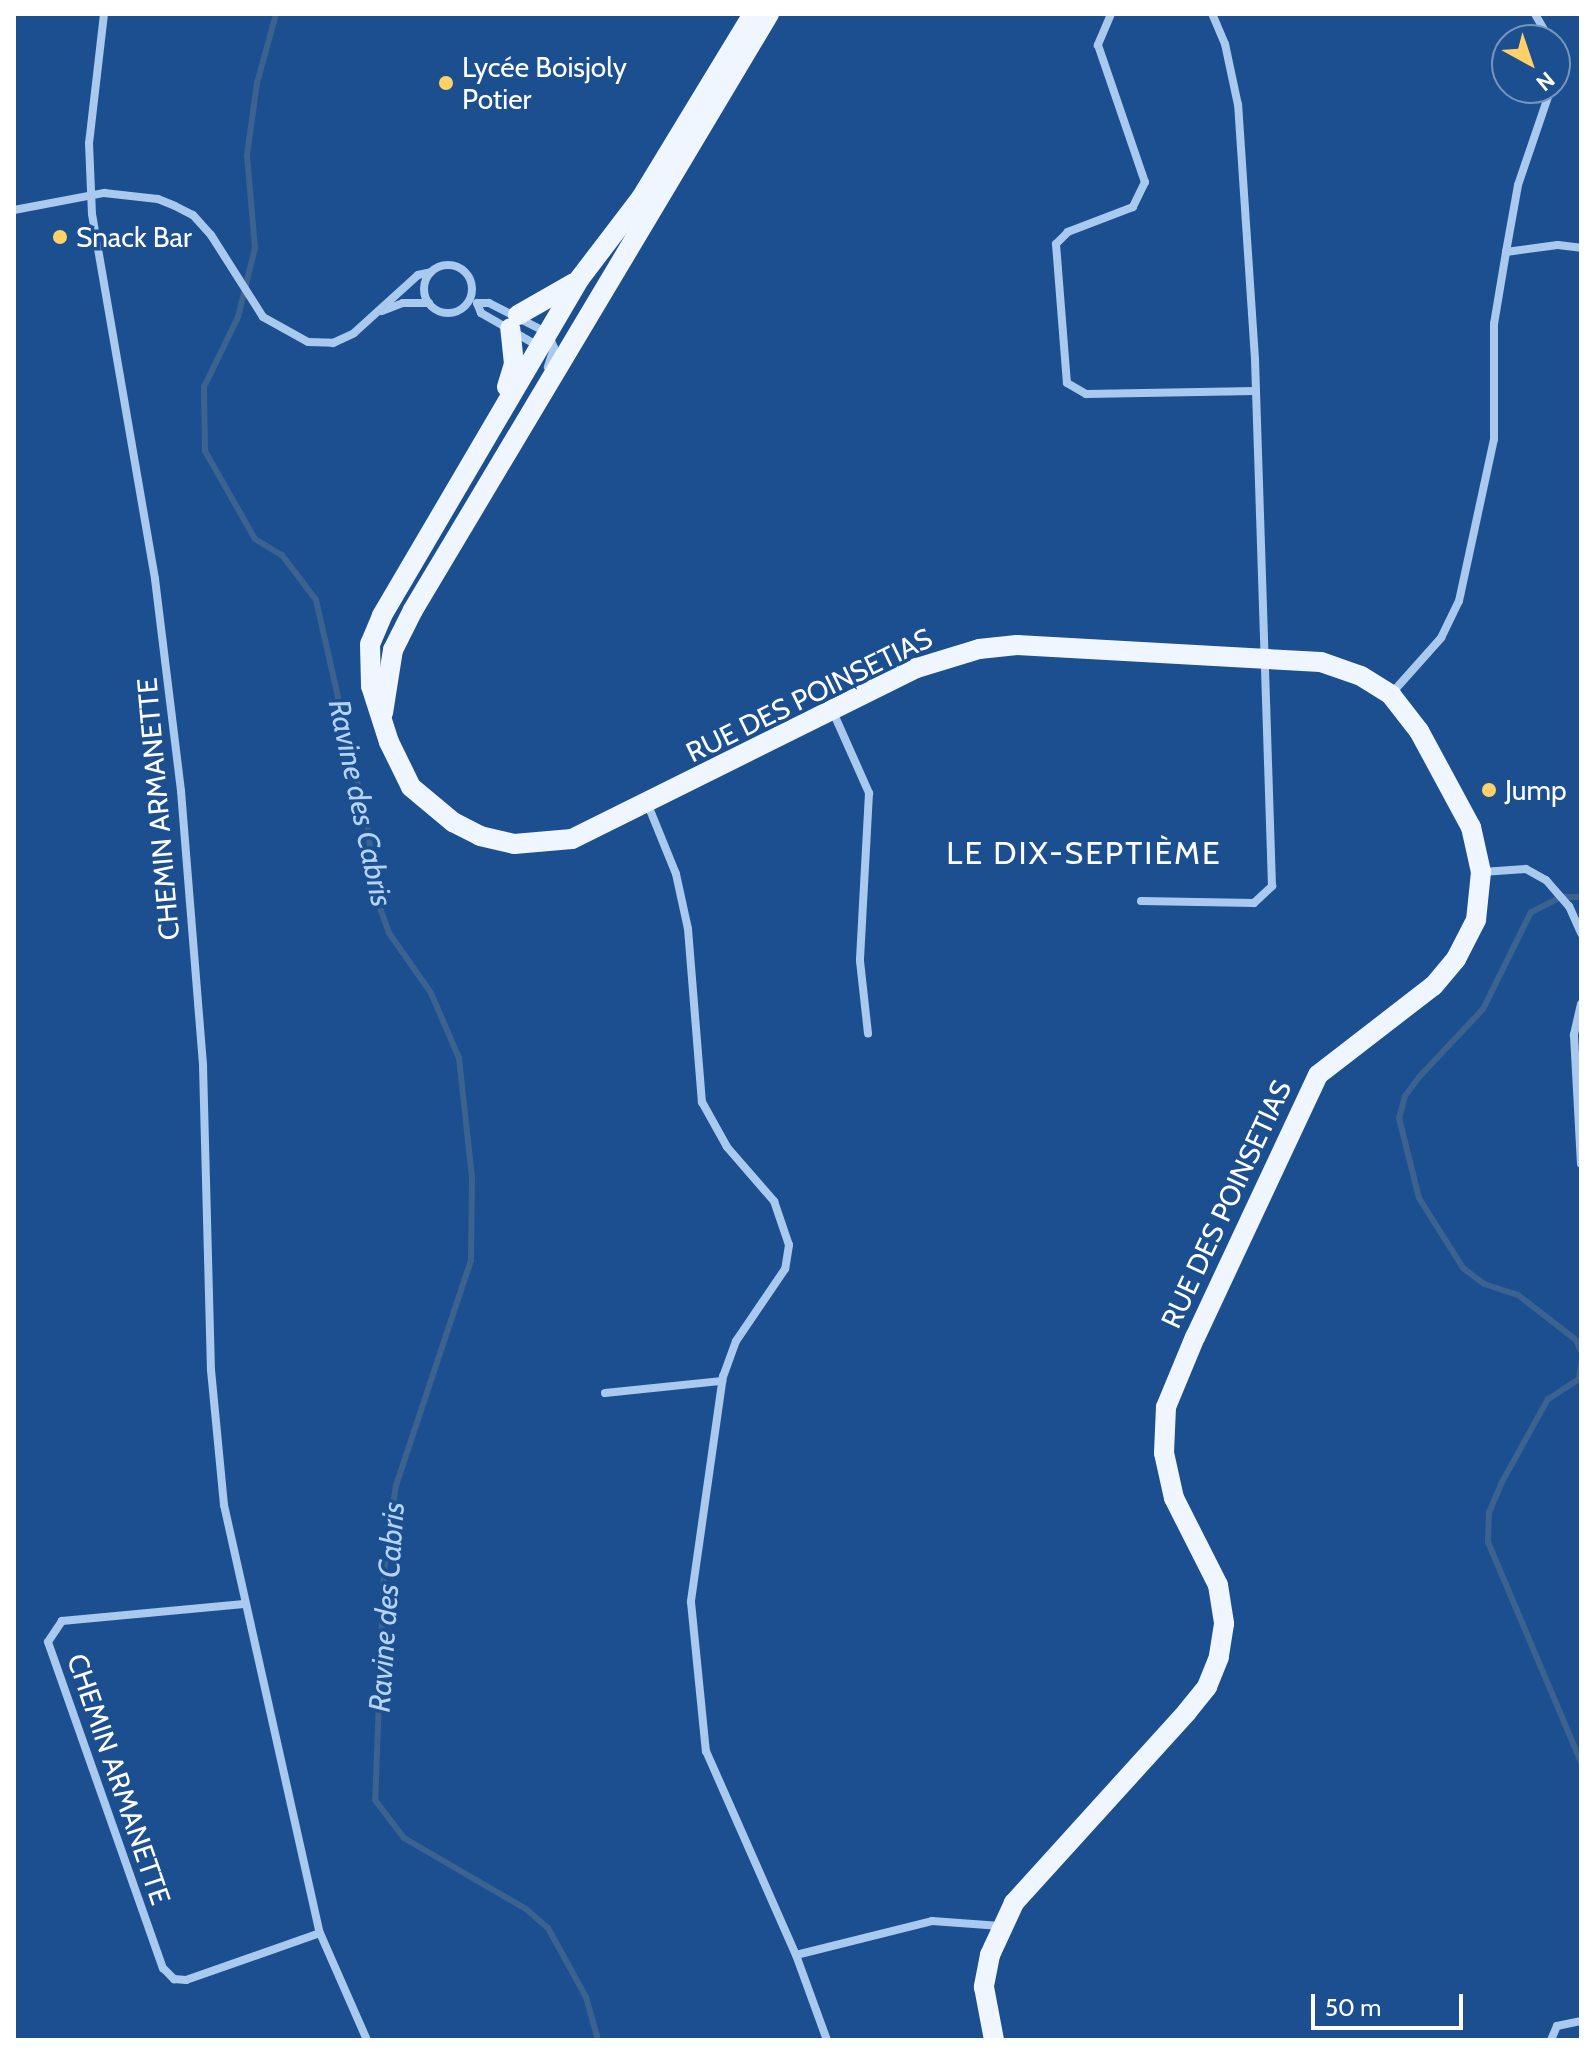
<!DOCTYPE html>
<html>
<head>
<meta charset="utf-8">
<style>
	body { margin:0 }
	#map { position:relative; width:1595px; height:2054px; overflow:hidden; background:#1b4f8f; font-family:Cabin,sans-serif }
	div>[style] { position:absolute }
	.stream>* { height:6px; margin:-3px; padding:0 3px; transform-origin:3px; border-radius:3px; background:#3c6290 }
	.minor>* { height:8px; margin:-4px; padding:0 4px; transform-origin:4px; border-radius:4px; background:#a9c9ee }
	.minor>.ring { margin:-4px; padding:0; box-sizing:content-box; background:none; border:8px solid #a9c9ee; border-radius:50% }
	.primary>* { height:20px; margin:-10px; padding:0 10px; transform-origin:10px; border-radius:10px; background:#f0f6ff }
	.dots>* { width:22px; height:22px; translate:-50% -50%; box-sizing:border-box; border:4px solid #1b4f8f; border-radius:50% }
	span { translate:-50% -50%; white-space:nowrap; text-align:center; line-height:1.15; -webkit-text-stroke:7px #1b4f8f; paint-order:stroke }
	.poi-label { font-size:28px; color:#fff }
	.left { translate:0 -50%; text-align:left }
	.street-label { font-size:28px; color:#fff }
	.water-label { font-size:30px; color:#b5d3f5; font-style:italic }
	.quarter-label { font-size:32px; color:#fff; letter-spacing:2px }
	.frame { position:absolute; inset:0; border:16px solid #fff; pointer-events:none }
	.north { position:absolute; left:1491px; top:24px; width:80px; height:80px; box-sizing:border-box; background:#1b4f8f; border:2px solid #7695bc; border-radius:50%; rotate:140deg; font-size:22px; font-weight:700; line-height:32px; text-align:center; color:#fff }
	.north::after { content:''; display:block; margin:auto; width:28px; height:36px; background:#ffd166; clip-path:polygon(50% 0,100% 100%,50% 72%,0 100%) }
	.scale { position:absolute; left:1311px; top:1994px; width:152px; height:36px; box-sizing:border-box; border:4px solid #fff; border-top:0; padding-left:10px; font-size:24px; line-height:28px; white-space:nowrap; color:#fff; -webkit-text-stroke:6px #1b4f8f; paint-order:stroke }
</style>
</head>
<body>
<div id="map">
	<div class="stream">
		<div style="left:276px;top:14px;width:72px;rotate:105.4deg"></div>
		<div style="left:257px;top:83px;width:73px;rotate:97.9deg"></div>
		<div style="left:247px;top:155px;width:93px;rotate:85.1deg"></div>
		<div style="left:255px;top:248px;width:71px;rotate:103.8deg"></div>
		<div style="left:238px;top:317px;width:78px;rotate:115.9deg"></div>
		<div style="left:204px;top:387px;width:64px;rotate:89.1deg"></div>
		<div style="left:205px;top:451px;width:101px;rotate:60.4deg"></div>
		<div style="left:255px;top:539px;width:31px;rotate:31deg"></div>
		<div style="left:282px;top:555px;width:56px;rotate:52.9deg"></div>
		<div style="left:316px;top:600px;width:235px;rotate:77.2deg"></div>
		<div style="left:368px;top:829px;width:65px;rotate:83.9deg"></div>
		<div style="left:375px;top:894px;width:41px;rotate:70.3deg"></div>
		<div style="left:389px;top:933px;width:73px;rotate:55deg"></div>
		<div style="left:431px;top:993px;width:71px;rotate:66.7deg"></div>
		<div style="left:459px;top:1058px;width:121px;rotate:83.8deg"></div>
		<div style="left:472px;top:1178px;width:82px;rotate:90.7deg"></div>
		<div style="left:471px;top:1260px;width:237px;rotate:108.4deg"></div>
		<div style="left:396px;top:1485px;width:86px;rotate:98deg"></div>
		<div style="left:384px;top:1570px;width:230px;rotate:92.2deg"></div>
		<div style="left:375px;top:1800px;width:48px;rotate:52.7deg"></div>
		<div style="left:404px;top:1838px;width:141px;rotate:30.2deg"></div>
		<div style="left:526px;top:1909px;width:29px;rotate:41deg"></div>
		<div style="left:548px;top:1928px;width:79px;rotate:61.2deg"></div>
		<div style="left:586px;top:1997px;width:45px;rotate:74.4deg"></div>
		<div style="left:1581px;top:897px;width:20px;rotate:180deg"></div>
		<div style="left:1561px;top:897px;width:34px;rotate:153deg"></div>
		<div style="left:1531px;top:912px;width:108px;rotate:116.3deg"></div>
		<div style="left:1483px;top:1009px;width:92px;rotate:133.2deg"></div>
		<div style="left:1420px;top:1076px;width:25px;rotate:127deg"></div>
		<div style="left:1405px;top:1096px;width:23px;rotate:105deg"></div>
		<div style="left:1399px;top:1118px;width:82px;rotate:76deg"></div>
		<div style="left:1419px;top:1198px;width:83px;rotate:57.8deg"></div>
		<div style="left:1463px;top:1268px;width:26px;rotate:37deg"></div>
		<div style="left:1484px;top:1284px;width:36px;rotate:18deg"></div>
		<div style="left:1518px;top:1295px;width:73px;rotate:37.8deg"></div>
		<div style="left:1576px;top:1340px;width:12px;rotate:66deg"></div>
		<div style="left:1581px;top:1363px;width:16px;rotate:97deg"></div>
		<div style="left:1579px;top:1379px;width:37px;rotate:147deg"></div>
		<div style="left:1548px;top:1399px;width:95px;rotate:119deg"></div>
		<div style="left:1502px;top:1482px;width:33px;rotate:113deg"></div>
		<div style="left:1489px;top:1512px;width:30px;rotate:92deg"></div>
		<div style="left:1488px;top:1542px;width:239px;rotate:67.1deg"></div>
	</div>
	<div class="minor">
		<div style="left:104px;top:14px;width:130px;rotate:96.6deg"></div>
		<div style="left:89px;top:143px;width:71px;rotate:87.6deg"></div>
		<div style="left:92px;top:214px;width:370px;rotate:80.2deg"></div>
		<div style="left:155px;top:579px;width:214px;rotate:83deg"></div>
		<div style="left:181px;top:791px;width:276px;rotate:85.4deg"></div>
		<div style="left:203px;top:1066px;width:304px;rotate:88.5deg"></div>
		<div style="left:211px;top:1370px;width:136px;rotate:84.5deg"></div>
		<div style="left:224px;top:1505px;width:439px;rotate:77.4deg"></div>
		<div style="left:320px;top:1933px;width:117px;rotate:66.3deg"></div>
		<div style="left:1111px;top:14px;width:34px;rotate:113deg"></div>
		<div style="left:1098px;top:45px;width:145px;rotate:71.1deg"></div>
		<div style="left:1145px;top:182px;width:28px;rotate:116deg"></div>
		<div style="left:1133px;top:207px;width:70px;rotate:159deg"></div>
		<div style="left:1068px;top:232px;width:17px;rotate:135deg"></div>
		<div style="left:1056px;top:244px;width:139px;rotate:85.5deg"></div>
		<div style="left:1067px;top:383px;width:22px;rotate:30deg"></div>
		<div style="left:1086px;top:394px;width:169px;rotate:-1deg"></div>
		<div style="left:1535px;top:14px;width:30px;rotate:60deg"></div>
		<div style="left:14px;top:210px;width:92px;rotate:-10.7deg"></div>
		<div style="left:104px;top:193px;width:54px;rotate:6.3deg"></div>
		<div style="left:158px;top:199px;width:18px;rotate:22deg"></div>
		<div style="left:175px;top:206px;width:20px;rotate:27deg"></div>
		<div style="left:193px;top:215px;width:27px;rotate:48deg"></div>
		<div style="left:211px;top:235px;width:97px;rotate:57.6deg"></div>
		<div style="left:263px;top:317px;width:51px;rotate:29.1deg"></div>
		<div style="left:308px;top:342px;width:25px;rotate:2deg"></div>
		<div style="left:333px;top:343px;width:23px;rotate:-25deg"></div>
		<div style="left:354px;top:333px;width:86px;rotate:-42.2deg"></div>
		<div style="left:418px;top:275px;width:13px;rotate:-13deg"></div>
		<div style="left:1506px;top:252px;width:52px;rotate:-7.7deg"></div>
		<div style="left:1558px;top:245px;width:23px;rotate:7deg"></div>
		<div class="ring" style="left:424px;top:265px;width:40px;height:40px"></div>
		<div style="left:477px;top:303px;width:12px"></div>
		<div style="left:489px;top:303px;width:66px;rotate:27deg"></div>
		<div style="left:548px;top:333px;width:16px;rotate:68deg"></div>
		<div style="left:554px;top:348px;width:20px;rotate:108deg"></div>
		<div style="left:477px;top:303px;width:11px;rotate:68deg"></div>
		<div style="left:481px;top:313px;width:68px;rotate:30deg"></div>
		<div style="left:382px;top:311px;width:22px;rotate:-21deg"></div>
		<div style="left:403px;top:303px;width:26px"></div>
		<div style="left:1392px;top:693px;width:74px;rotate:-48.3deg"></div>
		<div style="left:1441px;top:638px;width:41px;rotate:-64.1deg"></div>
		<div style="left:1459px;top:601px;width:166px;rotate:-77.8deg"></div>
		<div style="left:1494px;top:439px;width:115px;rotate:-90deg"></div>
		<div style="left:1494px;top:324px;width:73px;rotate:-80.5deg"></div>
		<div style="left:1506px;top:252px;width:68px;rotate:-79.8deg"></div>
		<div style="left:1518px;top:185px;width:102px;rotate:-71.2deg"></div>
		<div style="left:833px;top:712px;width:89px;rotate:66deg"></div>
		<div style="left:869px;top:793px;width:168px;rotate:93.1deg"></div>
		<div style="left:860px;top:961px;width:73px;rotate:83.7deg"></div>
		<div style="left:648px;top:805px;width:74px;rotate:67.9deg"></div>
		<div style="left:676px;top:874px;width:56px;rotate:77.7deg"></div>
		<div style="left:688px;top:929px;width:174px;rotate:85.4deg"></div>
		<div style="left:702px;top:1102px;width:51px;rotate:60.9deg"></div>
		<div style="left:727px;top:1147px;width:72px;rotate:49deg"></div>
		<div style="left:774px;top:1201px;width:46px;rotate:71.2deg"></div>
		<div style="left:789px;top:1245px;width:24px;rotate:99deg"></div>
		<div style="left:785px;top:1269px;width:87px;rotate:124.2deg"></div>
		<div style="left:736px;top:1341px;width:37px;rotate:110deg"></div>
		<div style="left:723px;top:1376px;width:228px;rotate:98.1deg"></div>
		<div style="left:691px;top:1602px;width:150px;rotate:84.3deg"></div>
		<div style="left:706px;top:1751px;width:223px;rotate:66.2deg"></div>
		<div style="left:796px;top:1955px;width:140px;rotate:-14deg"></div>
		<div style="left:932px;top:1921px;width:69px;rotate:4.1deg"></div>
		<div style="left:1482px;top:872px;width:44px;rotate:-3.9deg"></div>
		<div style="left:1526px;top:869px;width:23px;rotate:29deg"></div>
		<div style="left:1546px;top:880px;width:35px;rotate:49deg"></div>
		<div style="left:1569px;top:906px;width:30px;rotate:66deg"></div>
		<div style="left:1141px;top:901px;width:113px;rotate:1deg"></div>
		<div style="left:1254px;top:903px;width:25px;rotate:-43deg"></div>
		<div style="left:1272px;top:886px;width:527px;rotate:-91.85deg"></div>
		<div style="left:1255px;top:359px;width:255px;rotate:-93.8deg"></div>
		<div style="left:1238px;top:105px;width:62px;rotate:-102deg"></div>
		<div style="left:1225px;top:44px;width:33px;rotate:-113deg"></div>
		<div style="left:1581px;top:1004px;width:32px;rotate:103deg"></div>
		<div style="left:1574px;top:1035px;width:129px;rotate:86.9deg"></div>
		<div style="left:605px;top:1393px;width:118px;rotate:-5.9deg"></div>
		<div style="left:244px;top:1604px;width:183px;rotate:174.7deg"></div>
		<div style="left:62px;top:1621px;width:25px;rotate:124deg"></div>
		<div style="left:48px;top:1642px;width:346px;rotate:70.6deg"></div>
		<div style="left:163px;top:1968px;width:16px;rotate:45deg"></div>
		<div style="left:174px;top:1979px;width:12px;rotate:5deg"></div>
		<div style="left:186px;top:1980px;width:142px;rotate:-19.3deg"></div>
		<div style="left:796px;top:1955px;width:90px;rotate:70deg"></div>
		<div style="left:1551px;top:2040px;width:15px;rotate:-67deg"></div>
		<div style="left:1557px;top:2026px;width:25px;rotate:-12deg"></div>
	</div>
	<div class="primary">
		<div style="left:753px;top:14px;width:215px;rotate:121.3deg"></div>
		<div style="left:641px;top:198px;width:101px;rotate:127.3deg"></div>
		<div style="left:580px;top:278px;width:392px;rotate:120.4deg"></div>
		<div style="left:382px;top:616px;width:30px;rotate:113deg"></div>
		<div style="left:370px;top:644px;width:42px;rotate:88.6deg"></div>
		<div style="left:371px;top:686px;width:59px;rotate:72.2deg"></div>
		<div style="left:389px;top:742px;width:50px;rotate:63.9deg"></div>
		<div style="left:411px;top:787px;width:55px;rotate:39.8deg"></div>
		<div style="left:453px;top:822px;width:30px;rotate:27deg"></div>
		<div style="left:480px;top:836px;width:35px;rotate:13deg"></div>
		<div style="left:514px;top:844px;width:58px;rotate:-4.9deg"></div>
		<div style="left:572px;top:839px;width:385px;rotate:-26.4deg"></div>
		<div style="left:917px;top:668px;width:65px;rotate:-17deg"></div>
		<div style="left:979px;top:649px;width:38px;rotate:-6deg"></div>
		<div style="left:1017px;top:645px;width:304px;rotate:3.2deg"></div>
		<div style="left:1321px;top:662px;width:42px;rotate:19.3deg"></div>
		<div style="left:1361px;top:676px;width:36px;rotate:32deg"></div>
		<div style="left:1391px;top:695px;width:46px;rotate:52.1deg"></div>
		<div style="left:1419px;top:731px;width:109px;rotate:61.6deg"></div>
		<div style="left:1471px;top:827px;width:46px;rotate:77.5deg"></div>
		<div style="left:1481px;top:872px;width:48px;rotate:95.9deg"></div>
		<div style="left:1476px;top:920px;width:44px;rotate:117.1deg"></div>
		<div style="left:1456px;top:959px;width:35px;rotate:130deg"></div>
		<div style="left:1433px;top:986px;width:145px;rotate:142.3deg"></div>
		<div style="left:1318px;top:1075px;width:289px;rotate:115.1deg"></div>
		<div style="left:1195px;top:1337px;width:76px;rotate:112.5deg"></div>
		<div style="left:1166px;top:1407px;width:46px;rotate:92.5deg"></div>
		<div style="left:1164px;top:1453px;width:46px;rotate:77.5deg"></div>
		<div style="left:1174px;top:1498px;width:97px;rotate:63.2deg"></div>
		<div style="left:1218px;top:1585px;width:39px;rotate:81deg"></div>
		<div style="left:1224px;top:1624px;width:33px;rotate:99deg"></div>
		<div style="left:1219px;top:1657px;width:32px;rotate:112deg"></div>
		<div style="left:1207px;top:1687px;width:32px;rotate:129deg"></div>
		<div style="left:1187px;top:1712px;width:258px;rotate:132.2deg"></div>
		<div style="left:1014px;top:1903px;width:57px;rotate:114.8deg"></div>
		<div style="left:990px;top:1955px;width:33px;rotate:101deg"></div>
		<div style="left:984px;top:1987px;width:54px;rotate:79.3deg"></div>
		<div style="left:518px;top:315px;width:64px;rotate:-29.7deg"></div>
		<div style="left:507px;top:387px;width:24px;rotate:-73deg"></div>
		<div style="left:514px;top:364px;width:36px;rotate:-96deg"></div>
		<div style="left:383px;top:713px;width:64px;rotate:-81deg"></div>
		<div style="left:393px;top:650px;width:45px;rotate:-63.4deg"></div>
		<div style="left:413px;top:610px;width:694px;rotate:-59.15deg"></div>
	</div>
	<div class="dots">
		<div style="left:446px;top:83px;background:#ffd166"></div>
		<div style="left:60px;top:237px;background:#ffd166"></div>
		<div style="left:1489px;top:790px;background:#ffd166"></div>
	</div>
	<div class="poi-label">
		<span class="left" style="left:462px;top:83px">Lycée Boisjoly<br>Potier</span>
		<span class="left" style="left:76px;top:237px">Snack Bar</span>
		<span class="left" style="left:1505px;top:790px">Jump</span>
	</div>
	<div class="street-label">
		<span style="left:809px;top:695px;rotate:-26deg">RUE DES POINSETIAS</span>
		<span style="left:158px;top:809px;rotate:-95deg">CHEMIN ARMANETTE</span>
		<span style="left:1226px;top:1204px;rotate:-65deg">RUE DES POINSETIAS</span>
		<span style="left:119px;top:1779px;rotate:71deg">CHEMIN ARMANETTE</span>
	</div>
	<div class="water-label">
		<span style="left:360px;top:803px;rotate:78deg">Ravine des Cabris</span>
		<span style="left:387px;top:1607px;rotate:-86deg">Ravine des Cabris</span>
	</div>
	<div class="quarter-label">
		<span style="left:1084px;top:853px">LE DIX-SEPTIÈME</span>
	</div>
	<div class="frame"></div>
	<div class="north">N</div>
	<div class="scale">50 m</div>
</div>
</body>
</html>
